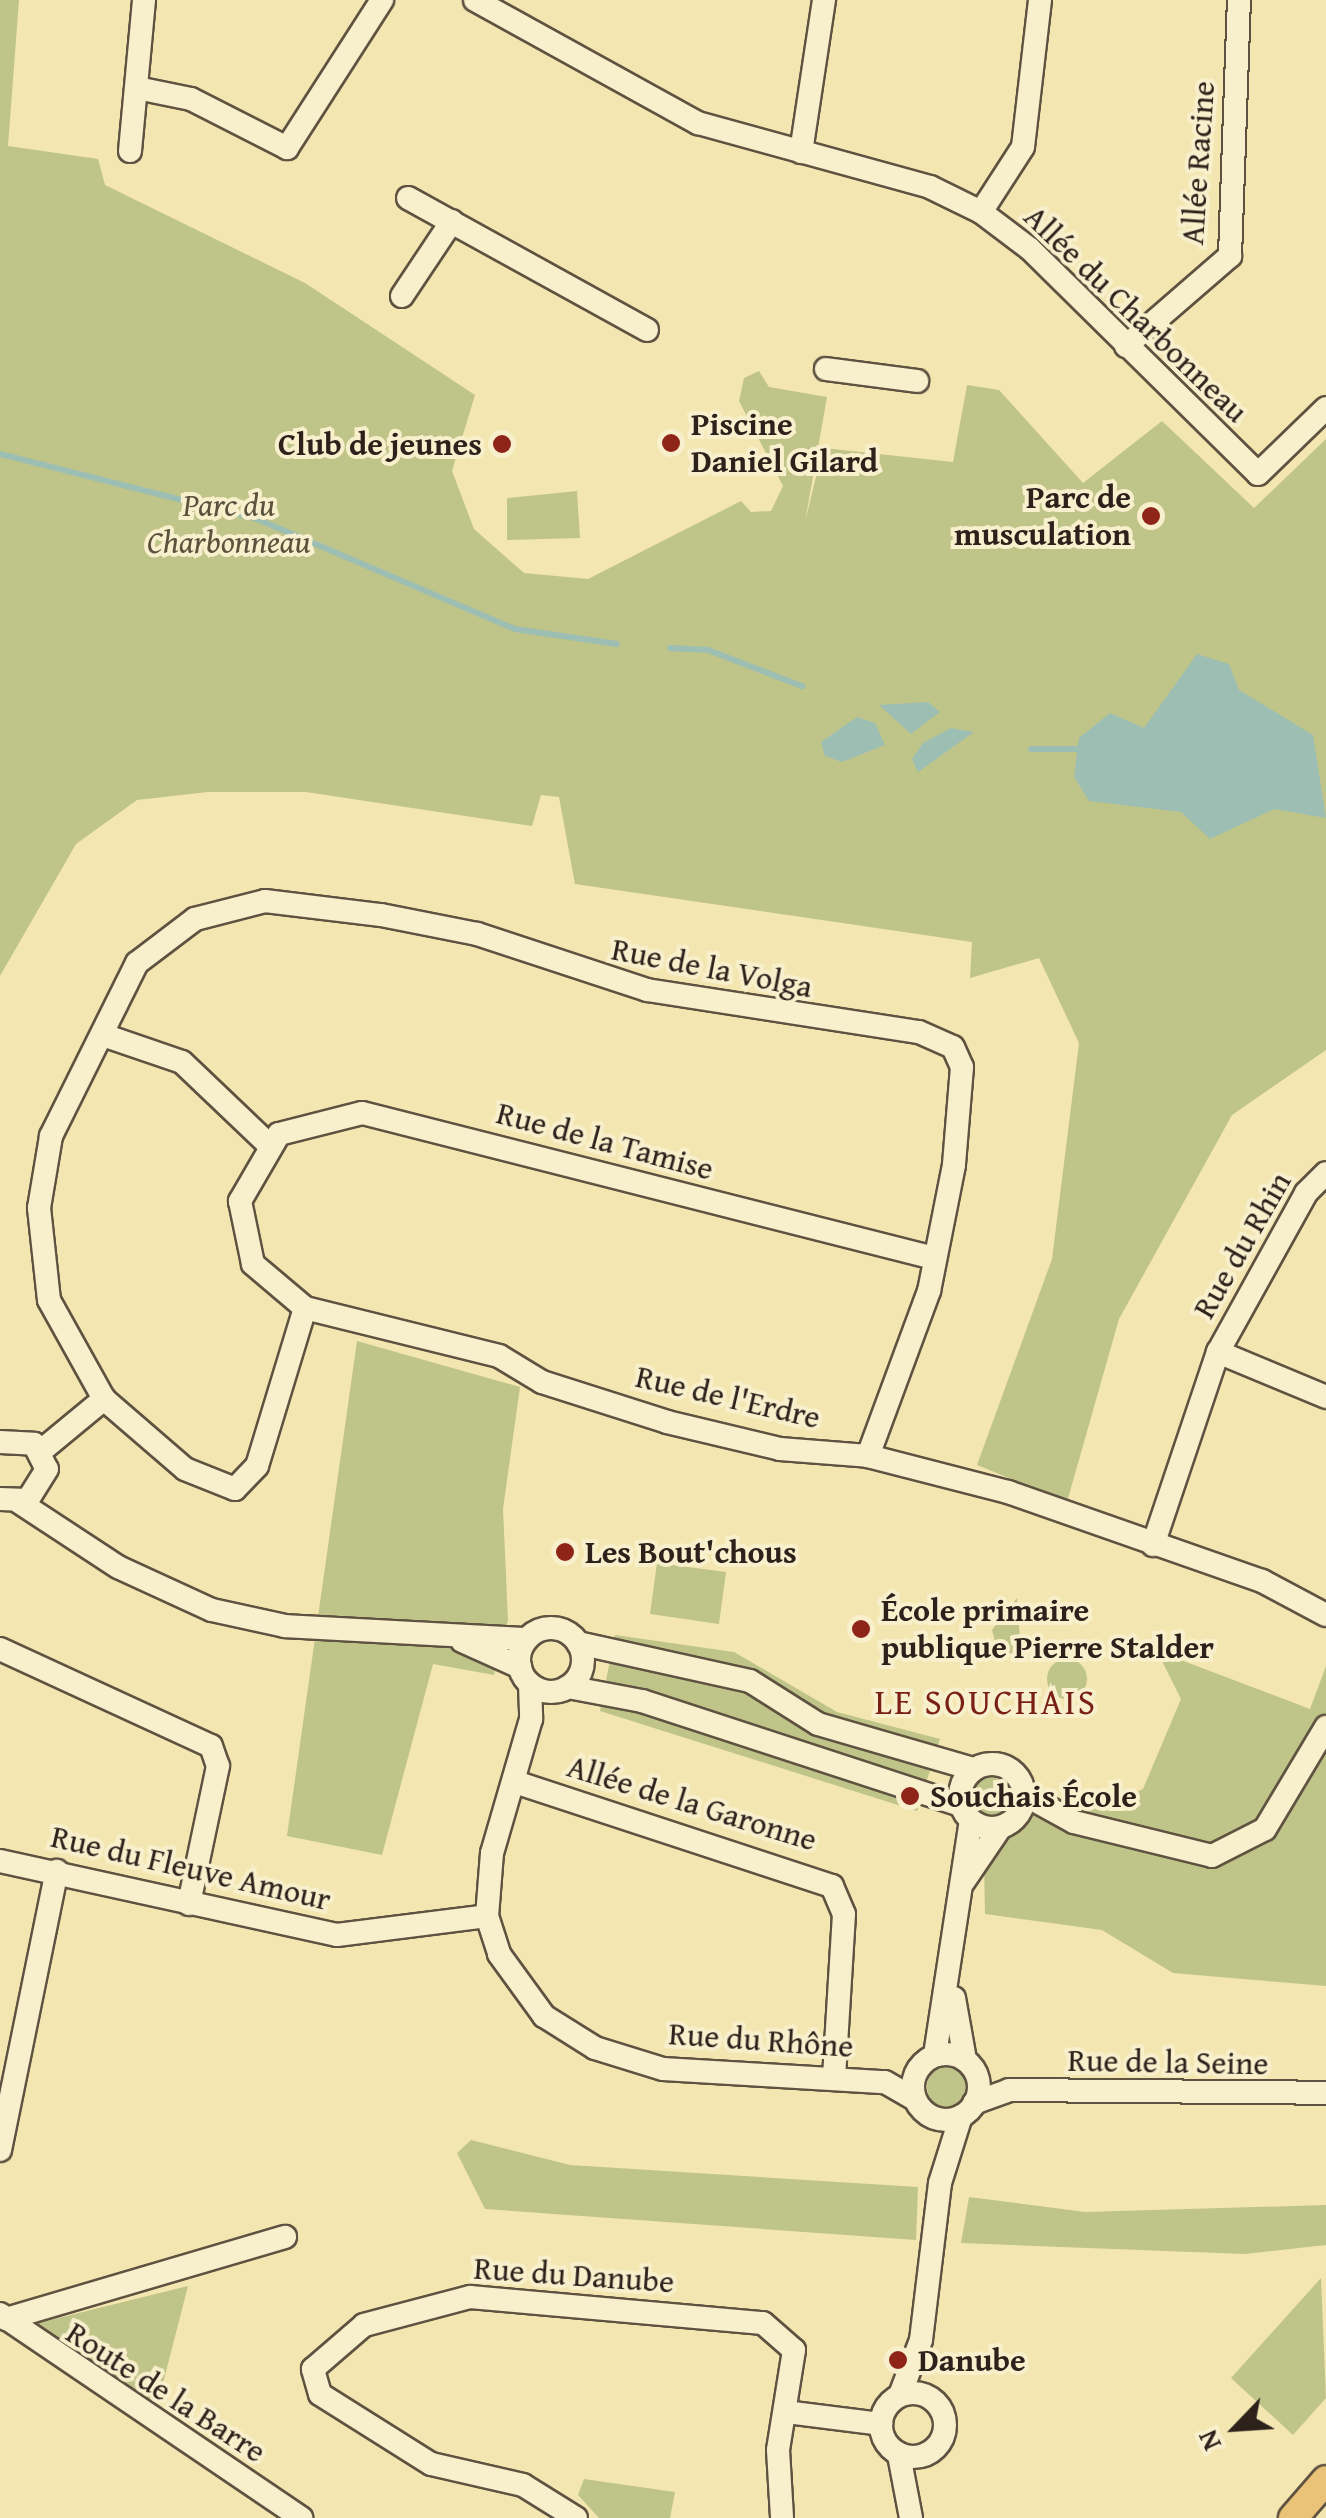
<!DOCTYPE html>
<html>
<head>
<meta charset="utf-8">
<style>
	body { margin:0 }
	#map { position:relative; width:1326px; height:2518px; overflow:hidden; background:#f4e6b1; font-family:"Gentium Book Plus",serif }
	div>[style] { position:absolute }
	.green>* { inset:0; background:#bfc489 }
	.round { border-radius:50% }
	.water>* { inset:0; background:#9dbeb3 }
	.stream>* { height:6px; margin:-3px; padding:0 3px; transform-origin:3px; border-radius:3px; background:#9dbeb3 }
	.roads { filter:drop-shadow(2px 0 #5f5241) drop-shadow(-2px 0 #5f5241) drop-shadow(0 2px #5f5241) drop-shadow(0 -2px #5f5241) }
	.minor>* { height:22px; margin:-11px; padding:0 11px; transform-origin:11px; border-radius:11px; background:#f8efcc }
	.minor>.ring { margin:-11px; padding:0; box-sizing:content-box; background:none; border:22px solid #f8efcc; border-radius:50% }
	.major>* { height:28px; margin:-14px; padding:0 14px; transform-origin:14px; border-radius:14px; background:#eac378 }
	.dots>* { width:28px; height:28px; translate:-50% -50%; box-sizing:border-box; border:5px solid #f8efcc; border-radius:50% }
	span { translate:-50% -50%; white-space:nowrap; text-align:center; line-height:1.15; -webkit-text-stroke:8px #f8efcc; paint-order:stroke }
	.street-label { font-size:32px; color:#2d211c }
	.poi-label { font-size:32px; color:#2d211c; font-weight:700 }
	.left { translate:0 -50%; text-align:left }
	.right { translate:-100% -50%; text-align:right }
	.park-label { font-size:32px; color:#59523d; font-style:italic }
	.neighbourhood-label { font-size:35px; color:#7a1f14; letter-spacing:2.5px }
	.north { position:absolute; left:1186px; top:2378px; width:100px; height:100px; -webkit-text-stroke:8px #f8efcc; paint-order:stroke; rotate:245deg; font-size:28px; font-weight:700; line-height:40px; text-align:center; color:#2d211c }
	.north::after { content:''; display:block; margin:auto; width:35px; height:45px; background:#2d211c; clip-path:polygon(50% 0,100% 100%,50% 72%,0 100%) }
</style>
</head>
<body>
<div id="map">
	<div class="green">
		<div style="clip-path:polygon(0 0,19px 0,8px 146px,98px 159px,105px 185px,305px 283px,475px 395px,452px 471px,474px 529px,524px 573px,588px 579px,741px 501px,751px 512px,771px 511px,783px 486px,739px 401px,744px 378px,759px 371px,769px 387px,827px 397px,805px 522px,823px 448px,953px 462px,967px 385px,999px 390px,1083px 483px,1162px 421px,1254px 508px,1326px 439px,1326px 1050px,1232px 1115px,1119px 1319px,1067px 1502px,977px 1465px,1052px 1259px,1079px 1043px,1039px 958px,970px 978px,972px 942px,575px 884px,559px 797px,541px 795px,532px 826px,306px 792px,208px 792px,137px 800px,76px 844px,0 976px)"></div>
		<div style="clip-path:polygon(577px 491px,580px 538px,507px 540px,507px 498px)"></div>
		<div style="clip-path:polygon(357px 1341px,520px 1387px,503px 1509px,508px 1620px,494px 1675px,433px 1664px,382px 1855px,287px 1836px)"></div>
		<div style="clip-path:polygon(657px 1563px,726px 1572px,719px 1624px,650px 1614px)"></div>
		<div style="clip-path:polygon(1017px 1598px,1021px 1654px,999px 1656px,992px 1630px)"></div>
		<div style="clip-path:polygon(615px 1635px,734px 1652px,837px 1712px,940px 1739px,917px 1811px,600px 1711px)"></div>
		<div style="clip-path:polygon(1157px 1651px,1310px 1709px,1326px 1666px,1326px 1986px,1173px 1973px,1102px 1930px,985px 1914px,984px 1863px,1048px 1795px,1104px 1808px,1143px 1789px,1181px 1699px)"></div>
		<div class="round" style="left:1047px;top:1659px;width:40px;height:40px"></div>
		<div class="round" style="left:970px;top:1777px;width:40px;height:40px"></div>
		<div class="round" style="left:927px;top:2067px;width:40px;height:40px"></div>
		<div style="clip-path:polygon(471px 2140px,570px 2165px,918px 2187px,916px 2240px,485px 2209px,457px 2153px)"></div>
		<div style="clip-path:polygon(969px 2197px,1085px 2212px,1326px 2205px,1326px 2245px,1244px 2254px,961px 2243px)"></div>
		<div style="clip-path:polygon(1321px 2278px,1326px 2398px,1293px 2435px,1231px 2378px)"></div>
		<div style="clip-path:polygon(188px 2286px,161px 2391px,145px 2401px,34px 2324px)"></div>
		<div style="clip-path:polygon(584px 2479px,675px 2492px,670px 2518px,599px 2518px,578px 2495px)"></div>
	</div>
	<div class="water">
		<div style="clip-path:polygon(1197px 654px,1229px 664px,1239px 690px,1313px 735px,1326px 818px,1274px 809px,1210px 839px,1181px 812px,1089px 801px,1074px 777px,1079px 738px,1110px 713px,1144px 728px)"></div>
		<div style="clip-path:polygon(928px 702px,940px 712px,911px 734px,879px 705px)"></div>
		<div style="clip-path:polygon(857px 717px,875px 723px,885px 745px,842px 762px,825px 756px,821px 742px)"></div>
		<div style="clip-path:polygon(951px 728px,974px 732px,918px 772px,912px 759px,923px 743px)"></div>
	</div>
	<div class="stream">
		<div style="left:0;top:454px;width:265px;rotate:14.2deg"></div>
		<div style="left:257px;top:519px;width:280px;rotate:23.1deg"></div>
		<div style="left:515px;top:629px;width:103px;rotate:8.4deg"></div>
		<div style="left:670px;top:648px;width:38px;rotate:3deg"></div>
		<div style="left:708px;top:650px;width:101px;rotate:21deg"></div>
		<div style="left:1031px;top:749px;width:54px"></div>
	</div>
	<div class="roads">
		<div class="minor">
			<div style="left:475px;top:0;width:255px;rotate:28.9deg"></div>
			<div style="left:698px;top:123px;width:241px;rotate:15.4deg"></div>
			<div style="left:930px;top:187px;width:57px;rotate:26.1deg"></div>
			<div style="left:981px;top:212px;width:61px;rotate:37.1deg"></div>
			<div style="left:1030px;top:249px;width:320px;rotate:44.6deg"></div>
			<div style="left:1258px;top:474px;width:95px;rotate:-44.1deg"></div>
			<div style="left:137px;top:88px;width:55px;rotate:11.5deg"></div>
			<div style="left:191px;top:99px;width:108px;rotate:27deg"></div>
			<div style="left:287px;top:148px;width:176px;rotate:-57.3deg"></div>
			<div style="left:130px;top:151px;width:152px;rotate:-84.7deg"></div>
			<div style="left:801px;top:152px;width:154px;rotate:-81.4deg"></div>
			<div style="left:408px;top:198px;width:273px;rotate:28.9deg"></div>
			<div style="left:981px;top:212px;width:77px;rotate:-57.1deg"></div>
			<div style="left:1023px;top:147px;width:148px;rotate:-83.4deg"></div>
			<div style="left:402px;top:296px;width:90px;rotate:-56.3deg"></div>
			<div style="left:1126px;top:346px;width:138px;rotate:-40.9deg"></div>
			<div style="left:1230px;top:256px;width:256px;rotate:-88deg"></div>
			<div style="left:826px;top:369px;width:92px;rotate:7.5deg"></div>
			<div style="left:103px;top:1035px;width:83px;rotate:18.9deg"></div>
			<div style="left:182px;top:1062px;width:117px;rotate:43.6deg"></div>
			<div style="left:930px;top:1257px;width:586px;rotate:-165.77deg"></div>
			<div style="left:362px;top:1113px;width:86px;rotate:165.8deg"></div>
			<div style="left:279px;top:1134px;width:78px;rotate:120.2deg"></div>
			<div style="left:240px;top:1201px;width:64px;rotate:78.3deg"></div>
			<div style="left:253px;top:1264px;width:68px;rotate:40.2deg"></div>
			<div style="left:305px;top:1308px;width:200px;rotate:13.9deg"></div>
			<div style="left:499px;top:1356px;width:50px;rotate:31.2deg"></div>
			<div style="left:542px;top:1382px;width:131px;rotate:17.7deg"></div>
			<div style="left:667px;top:1422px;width:116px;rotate:13.4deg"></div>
			<div style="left:780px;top:1449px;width:88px;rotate:4.5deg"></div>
			<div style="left:868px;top:1456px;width:145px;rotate:14.4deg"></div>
			<div style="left:1008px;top:1492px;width:269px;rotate:19.3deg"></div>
			<div style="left:1262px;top:1581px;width:72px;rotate:28deg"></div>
			<div style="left:305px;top:1308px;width:165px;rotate:106.9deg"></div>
			<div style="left:257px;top:1466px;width:32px;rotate:134deg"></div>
			<div style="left:235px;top:1489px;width:54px;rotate:-158.2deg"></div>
			<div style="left:185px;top:1469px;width:107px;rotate:-139.2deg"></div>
			<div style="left:104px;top:1399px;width:113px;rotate:-119.1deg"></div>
			<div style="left:49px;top:1300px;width:93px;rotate:-96.2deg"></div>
			<div style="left:39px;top:1208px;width:73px;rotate:-80.5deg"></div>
			<div style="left:51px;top:1136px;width:193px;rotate:-63.6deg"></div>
			<div style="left:137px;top:963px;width:73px;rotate:-37.2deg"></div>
			<div style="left:195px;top:919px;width:72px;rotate:-14.4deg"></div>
			<div style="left:265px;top:901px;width:117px;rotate:6.9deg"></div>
			<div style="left:381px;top:915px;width:98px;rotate:11.2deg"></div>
			<div style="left:477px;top:934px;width:179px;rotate:18.2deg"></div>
			<div style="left:647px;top:990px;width:275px;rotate:8.8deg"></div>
			<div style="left:919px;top:1032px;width:37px;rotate:24deg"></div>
			<div style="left:953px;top:1047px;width:22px;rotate:66deg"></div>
			<div style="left:962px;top:1067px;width:98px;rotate:94.7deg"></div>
			<div style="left:954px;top:1165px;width:128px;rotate:101.2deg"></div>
			<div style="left:929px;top:1291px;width:176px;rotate:110.3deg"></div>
			<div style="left:1218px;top:1352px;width:117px;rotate:22.6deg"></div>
			<div style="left:0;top:1442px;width:34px;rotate:3deg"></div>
			<div style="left:34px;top:1444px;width:28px;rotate:63deg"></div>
			<div style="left:47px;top:1469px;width:36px;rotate:122deg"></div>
			<div style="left:28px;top:1500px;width:28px;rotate:-178deg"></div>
			<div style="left:41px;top:1451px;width:82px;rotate:-39.5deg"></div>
			<div style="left:19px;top:1502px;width:118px;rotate:33.3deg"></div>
			<div style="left:118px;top:1567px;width:103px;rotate:24.6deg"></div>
			<div style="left:212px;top:1610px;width:75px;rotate:12.4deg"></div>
			<div style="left:285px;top:1626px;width:242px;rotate:3.1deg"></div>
			<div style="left:1153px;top:1545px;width:204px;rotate:-71.4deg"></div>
			<div style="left:1218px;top:1352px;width:182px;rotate:-61deg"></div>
			<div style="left:1306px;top:1193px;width:28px;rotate:-45deg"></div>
			<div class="ring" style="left:519px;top:1628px;width:42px;height:42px"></div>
			<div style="left:462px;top:1641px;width:64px;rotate:24.1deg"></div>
			<div style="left:578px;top:1643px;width:176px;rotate:12.5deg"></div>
			<div style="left:750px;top:1681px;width:80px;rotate:32.3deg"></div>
			<div style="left:818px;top:1724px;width:161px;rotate:16.2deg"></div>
			<div style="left:0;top:1649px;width:232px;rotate:24.7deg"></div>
			<div style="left:211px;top:1746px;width:21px;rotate:71deg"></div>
			<div style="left:218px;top:1766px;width:141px;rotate:101.9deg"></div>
			<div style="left:530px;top:1684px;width:35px;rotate:88deg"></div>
			<div style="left:531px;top:1719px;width:140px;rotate:106.2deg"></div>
			<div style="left:492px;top:1853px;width:63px;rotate:94.5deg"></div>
			<div style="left:487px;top:1916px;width:40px;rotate:72deg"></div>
			<div style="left:499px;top:1954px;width:77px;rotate:54deg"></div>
			<div style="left:544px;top:2016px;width:60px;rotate:32.1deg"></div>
			<div style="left:595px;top:2048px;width:71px;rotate:17.2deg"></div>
			<div style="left:663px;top:2069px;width:222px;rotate:3.4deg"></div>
			<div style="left:885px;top:2082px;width:34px;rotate:30deg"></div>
			<div style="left:568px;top:1687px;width:75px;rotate:10.7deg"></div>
			<div style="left:642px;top:1701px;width:336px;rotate:18.1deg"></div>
			<div class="ring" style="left:960px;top:1764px;width:42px;height:42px"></div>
			<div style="left:515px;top:1782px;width:334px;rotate:18.2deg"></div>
			<div style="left:832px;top:1886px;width:30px;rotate:67deg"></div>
			<div style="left:844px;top:1914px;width:165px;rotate:93.5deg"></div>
			<div style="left:1025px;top:1795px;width:56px;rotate:28.9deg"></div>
			<div style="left:1074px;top:1822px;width:142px;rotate:13.8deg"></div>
			<div style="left:1212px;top:1856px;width:59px;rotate:-27deg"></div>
			<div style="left:1265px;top:1829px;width:119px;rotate:-59.1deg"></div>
			<div style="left:0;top:1861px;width:345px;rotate:12.4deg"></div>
			<div style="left:337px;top:1935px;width:151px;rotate:-7.2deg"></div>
			<div style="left:964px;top:1881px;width:64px;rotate:-55.8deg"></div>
			<div style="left:954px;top:1998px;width:63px;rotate:79.9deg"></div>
			<div class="ring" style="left:913px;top:2054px;width:44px;height:44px"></div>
			<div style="left:935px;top:2055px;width:237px;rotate:-81.3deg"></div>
			<div style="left:974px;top:2103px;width:37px;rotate:-20deg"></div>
			<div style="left:1009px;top:2090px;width:317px;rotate:0.5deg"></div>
			<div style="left:0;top:2150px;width:285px;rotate:-78.5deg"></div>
			<div style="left:0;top:2314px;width:364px;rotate:34.1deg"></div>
			<div style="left:6px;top:2319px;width:291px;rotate:-16.4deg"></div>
			<div class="ring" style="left:881px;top:2393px;width:42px;height:42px"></div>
			<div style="left:900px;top:2395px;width:59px;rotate:-69.1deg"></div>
			<div style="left:921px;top:2340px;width:158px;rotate:-83.1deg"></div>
			<div style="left:940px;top:2183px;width:70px;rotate:-72.6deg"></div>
			<div style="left:786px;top:2412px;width:96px;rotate:7.2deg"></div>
			<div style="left:899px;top:2455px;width:64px;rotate:79.2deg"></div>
			<div style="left:576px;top:2518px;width:62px;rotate:-148.1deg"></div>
			<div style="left:523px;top:2485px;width:94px;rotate:-167.1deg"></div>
			<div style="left:431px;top:2464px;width:131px;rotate:-147.8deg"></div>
			<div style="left:320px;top:2394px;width:26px;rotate:-106deg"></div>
			<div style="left:313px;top:2369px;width:67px;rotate:-40.8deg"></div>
			<div style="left:364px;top:2325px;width:110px;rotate:-14.8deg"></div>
			<div style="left:470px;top:2297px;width:294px;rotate:5.1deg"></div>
			<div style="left:763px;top:2323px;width:41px;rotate:41.1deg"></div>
			<div style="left:794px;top:2350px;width:101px;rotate:99.1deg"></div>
			<div style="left:778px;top:2450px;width:68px;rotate:86.6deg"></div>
		</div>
		<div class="major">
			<div style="left:1293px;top:2518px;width:50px;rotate:-49deg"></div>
		</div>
	</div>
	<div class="dots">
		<div style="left:671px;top:443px;background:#8f2418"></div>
		<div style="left:502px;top:444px;background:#8f2418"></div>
		<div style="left:1151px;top:516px;background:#8f2418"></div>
		<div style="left:565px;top:1552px;background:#8f2418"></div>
		<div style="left:861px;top:1629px;background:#8f2418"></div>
		<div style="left:910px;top:1796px;background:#8f2418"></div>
		<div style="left:898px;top:2360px;background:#8f2418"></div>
	</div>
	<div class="street-label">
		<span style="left:1198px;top:163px;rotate:-86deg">Allée Racine</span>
		<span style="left:1136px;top:314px;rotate:44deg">Allée du Charbonneau</span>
		<span style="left:712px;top:968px;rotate:11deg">Rue de la Volga</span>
		<span style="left:605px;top:1141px;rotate:15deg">Rue de la Tamise</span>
		<span style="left:1242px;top:1245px;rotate:-60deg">Rue du Rhin</span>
		<span style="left:728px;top:1397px;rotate:13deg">Rue de l'Erdre</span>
		<span style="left:692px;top:1803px;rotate:17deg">Allée de la Garonne</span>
		<span style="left:191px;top:1868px;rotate:13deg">Rue du Fleuve Amour</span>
		<span style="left:761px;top:2040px;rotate:4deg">Rue du Rhône</span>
		<span style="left:1168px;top:2062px;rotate:1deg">Rue de la Seine</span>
		<span style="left:574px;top:2275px;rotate:4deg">Rue du Danube</span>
		<span style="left:166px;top:2392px;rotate:33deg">Route de la Barre</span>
	</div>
	<div class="poi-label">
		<span class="left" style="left:691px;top:443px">Piscine<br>Daniel Gilard</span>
		<span class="right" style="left:482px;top:444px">Club de jeunes</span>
		<span class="right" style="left:1131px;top:516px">Parc de<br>musculation</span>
		<span class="left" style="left:585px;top:1552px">Les Bout'chous</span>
		<span class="left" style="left:881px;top:1629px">École primaire<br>publique Pierre Stalder</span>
		<span class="left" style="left:930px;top:1796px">Souchais École</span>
		<span class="left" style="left:918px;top:2360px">Danube</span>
	</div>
	<div class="park-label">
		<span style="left:229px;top:524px">Parc du<br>Charbonneau</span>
	</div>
	<div class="neighbourhood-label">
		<span style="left:986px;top:1702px">LE SOUCHAIS</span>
	</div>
	<div class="north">N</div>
</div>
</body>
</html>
